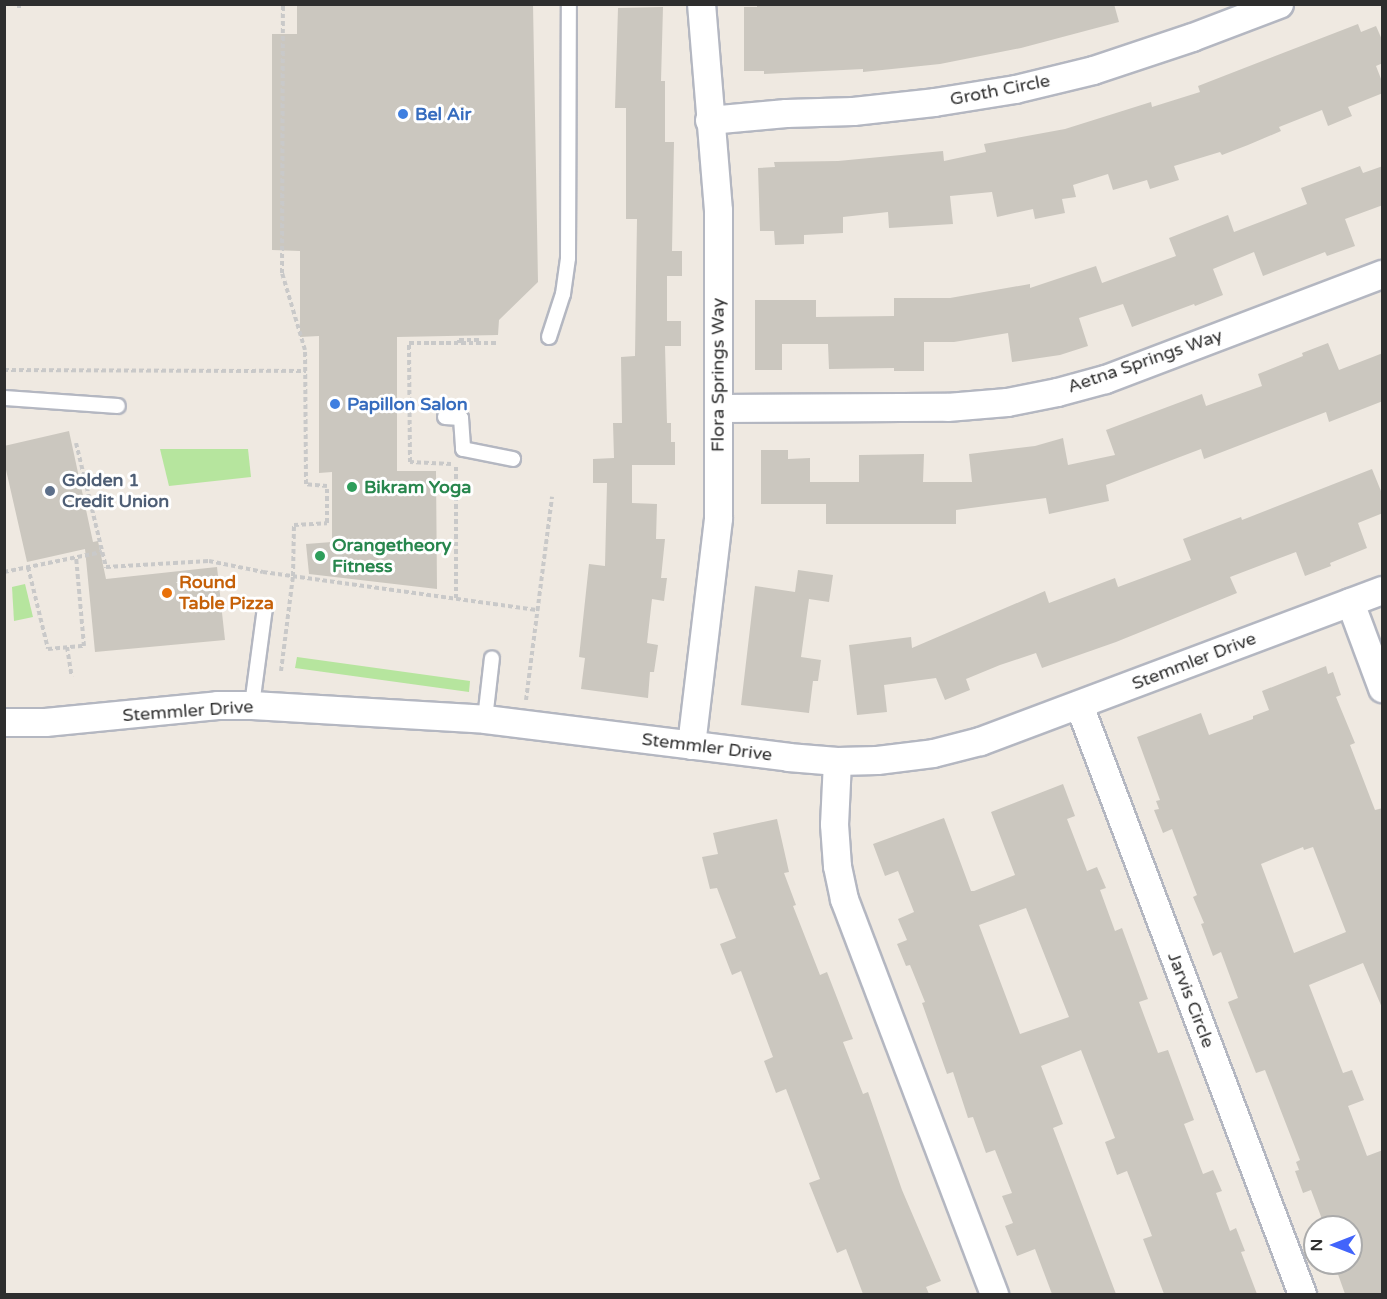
<!DOCTYPE html>
<html>
<head>
<meta charset="utf-8">
<style>
	body { margin:0 }
	#map { position:relative; width:1387px; height:1299px; overflow:hidden; background:#efe9e1; font-family:"Varela Round",sans-serif }
	div>[style] { position:absolute }
	.green>* { inset:0; background:#b6e59e }
	.building>* { inset:0; background:#cbc7bf }
	.path>* { height:4px; margin-top:-2px; transform-origin:0; background:repeating-linear-gradient(90deg,#c9c9c9 0 4.5px,transparent 0 7.5px) }
	.roads { filter:drop-shadow(2px 0 #b4b7c1) drop-shadow(-2px 0 #b4b7c1) drop-shadow(0 2px #b4b7c1) drop-shadow(0 -2px #b4b7c1) }
	.lane>* { height:14px; margin:-7px; padding:0 7px; transform-origin:7px; border-radius:7px; background:#fff }
	.street>* { height:27px; margin:-13.5px; padding:0 13.5px; transform-origin:13.5px; border-radius:13.5px; background:#fff }
	.dots>* { width:16px; height:16px; translate:-50% -50%; box-sizing:border-box; border:3px solid #fff; border-radius:50% }
	span { translate:-50% -50%; white-space:nowrap; text-align:center; line-height:1.15; -webkit-text-stroke:6px #fff; paint-order:stroke }
	.street-label { font-size:18px; color:#2e2e2e }
	.shop-label { font-size:18px; color:#366cbe; font-weight:700 }
	.left { translate:0 -50%; text-align:left }
	.service-label { font-size:18px; color:#4e5e75; font-weight:700 }
	.leisure-label { font-size:18px; color:#27864d; font-weight:700 }
	.food-label { font-size:18px; color:#c56008; font-weight:700 }
	.frame { position:absolute; inset:0; border:6px solid #2e2e2e; pointer-events:none }
	.north { position:absolute; left:1303px; top:1215px; width:60px; height:60px; box-sizing:border-box; background:#fff; border:2px solid #ababab; border-radius:50%; rotate:270deg; font-size:16px; font-weight:700; line-height:24px; text-align:center; color:#2e2e2e }
	.north::after { content:''; display:block; margin:auto; width:21px; height:27px; background:#4264fb; clip-path:polygon(50% 0,100% 100%,50% 72%,0 100%) }
</style>
</head>
<body>
<div id="map">
	<div class="green">
		<div style="clip-path:polygon(160px 449px,248px 449px,251px 477px,169px 486px)"></div>
		<div style="clip-path:polygon(25px 584px,33px 617px,14px 621px,12px 587px)"></div>
		<div style="clip-path:polygon(297px 657px,470px 681px,469px 692px,295px 668px)"></div>
	</div>
	<div class="building">
		<div style="clip-path:polygon(297px 4px,533px 4px,538px 282px,499px 320px,498px 335px,397px 337px,397px 471px,436px 471px,437px 589px,309px 574px,306px 544px,332px 542px,332px 472px,319px 473px,319px 336px,300px 337px,300px 251px,272px 250px,272px 34px,297px 34px)"></div>
		<div style="clip-path:polygon(757px 4px,1114px 4px,1119px 22px,1021px 48px,940px 64px,863px 72px,863px 69px,764px 74px,764px 71px,744px 71px,744px 7px,757px 7px)"></div>
		<div style="clip-path:polygon(663px 7px,661px 81px,665px 81px,665px 142px,674px 142px,672px 251px,682px 251px,682px 276px,667px 276px,667px 321px,681px 321px,681px 346px,665px 346px,667px 423px,671px 423px,671px 442px,675px 442px,675px 465px,632px 465px,632px 503px,657px 504px,656px 539px,665px 539px,661px 578px,667px 578px,664px 601px,652px 599px,647px 643px,658px 645px,654px 672px,650px 672px,648px 698px,581px 689px,585px 658px,579px 657px,589px 564px,605px 566px,607px 483px,593px 483px,593px 459px,614px 458px,613px 423px,622px 423px,621px 357px,635px 356px,637px 219px,626px 219px,626px 108px,615px 108px,618px 8px)"></div>
		<div style="clip-path:polygon(1358px 24px,1361px 32px,1376px 26px,1383px 42px,1383px 63px,1376px 66px,1383px 84px,1383px 93px,1348px 107px,1352px 116px,1328px 126px,1322px 110px,1279px 127px,1281px 131px,1248px 145px,1222px 155px,1220px 152px,1174px 166px,1179px 180px,1150px 189px,1147px 180px,1113px 190px,1108px 174px,1073px 185px,1076px 197px,1062px 199px,1065px 213px,1035px 219px,1033px 209px,997px 217px,992px 192px,950px 196px,953px 224px,889px 228px,888px 212px,843px 217px,843px 233px,804px 235px,804px 244px,775px 245px,774px 231px,760px 231px,758px 168px,775px 167px,774px 162px,838px 161px,943px 151px,944px 161px,986px 152px,984px 144px,1065px 129px,1151px 102px,1152px 107px,1200px 92px,1198px 86px)"></div>
		<div style="clip-path:polygon(1360px 166px,1363px 173px,1383px 166px,1383px 205px,1345px 219px,1355px 246px,1327px 256px,1325px 252px,1263px 276px,1254px 252px,1213px 269px,1223px 295px,1195px 306px,1194px 304px,1132px 327px,1123px 304px,1079px 318px,1088px 346px,1060px 355px,1012px 362px,1008px 333px,954px 342px,924px 342px,924px 371px,894px 371px,894px 368px,829px 369px,828px 344px,782px 344px,782px 370px,755px 370px,755px 300px,816px 300px,816px 317px,894px 316px,894px 298px,950px 298px,1030px 284px,1030px 288px,1096px 266px,1102px 283px,1176px 256px,1169px 238px,1228px 215px,1234px 232px,1307px 204px,1301px 188px)"></div>
		<div style="clip-path:polygon(1328px 343px,1339px 370px,1383px 353px,1383px 401px,1329px 422px,1326px 412px,1204px 459px,1201px 449px,1106px 485px,1109px 501px,1049px 514px,1046px 498px,956px 510px,956px 524px,826px 524px,826px 504px,761px 504px,761px 450px,788px 450px,788px 459px,810px 458px,810px 482px,859px 482px,859px 455px,924px 454px,923px 482px,972px 482px,969px 454px,1035px 446px,1063px 438px,1068px 465px,1115px 455px,1106px 430px,1202px 394px,1206px 406px,1262px 386px,1258px 374px,1303px 356px,1302px 353px)"></div>
		<div style="clip-path:polygon(69px 431px,93px 542px,98px 541px,106px 579px,217px 567px,225px 640px,95px 652px,85px 549px,27px 562px,4px 461px,4px 446px)"></div>
		<div style="clip-path:polygon(1372px 469px,1383px 496px,1383px 513px,1358px 523px,1367px 548px,1330px 563px,1331px 566px,1305px 576px,1296px 552px,1230px 577px,1237px 593px,1116px 642px,1042px 668px,1036px 653px,1000px 665px,966px 679px,970px 690px,945px 700px,936px 678px,884px 685px,887px 712px,857px 715px,849px 645px,911px 637px,912px 648px,1045px 591px,1049px 603px,1115px 578px,1118px 587px,1191px 560px,1183px 539px,1241px 517px,1242px 520px)"></div>
		<div style="clip-path:polygon(798px 570px,833px 575px,829px 602px,809px 599px,801px 657px,821px 660px,818px 681px,813px 681px,809px 713px,741px 705px,755px 586px,795px 592px)"></div>
		<div style="clip-path:polygon(evenodd,1326px 666px,1328px 674px,1333px 672px,1341px 695px,1336px 697px,1355px 743px,1350px 745px,1375px 810px,1383px 808px,1383px 1010px,1363px 963px,1309px 985px,1343px 1073px,1352px 1070px,1364px 1100px,1348px 1106px,1367px 1156px,1383px 1150px,1383px 1294px,1345px 1294px,1334px 1263px,1351px 1263px,1351px 1227px,1325px 1227px,1311px 1190px,1303px 1193px,1295px 1171px,1299px 1170px,1296px 1162px,1300px 1160px,1265px 1070px,1256px 1073px,1228px 1002px,1238px 998px,1221px 952px,1213px 956px,1201px 924px,1204px 923px,1193px 897px,1197px 895px,1172px 829px,1163px 833px,1154px 810px,1159px 809px,1156px 801px,1160px 800px,1137px 737px,1201px 713px,1209px 735px,1253px 719px,1253px 716px,1269px 710px,1262px 691px,1326px 666px,1303px 847px,1304px 850px,1313px 847px,1346px 932px,1294px 953px,1261px 864px,1303px 847px)"></div>
		<div style="clip-path:polygon(evenodd,1063px 784px,1075px 816px,1067px 819px,1087px 871px,1097px 867px,1106px 888px,1100px 890px,1115px 931px,1122px 928px,1148px 999px,1139px 1002px,1158px 1053px,1168px 1050px,1194px 1120px,1184px 1124px,1203px 1174px,1213px 1170px,1222px 1191px,1216px 1193px,1230px 1231px,1236px 1228px,1245px 1251px,1241px 1252px,1257px 1294px,1164px 1294px,1143px 1239px,1152px 1236px,1127px 1171px,1117px 1175px,1105px 1142px,1115px 1138px,1081px 1050px,1041px 1066px,1063px 1124px,1053px 1128px,1116px 1294px,1052px 1294px,1035px 1249px,1017px 1256px,1005px 1226px,1013px 1223px,1002px 1196px,1012px 1193px,995px 1150px,986px 1153px,973px 1117px,968px 1118px,953px 1072px,947px 1074px,922px 1003px,925px 1002px,910px 965px,906px 966px,897px 944px,907px 940px,898px 919px,914px 912px,898px 871px,885px 876px,873px 844px,944px 818px,971px 891px,974px 891px,1015px 875px,991px 812px,1063px 784px,1026px 908px,1069px 1017px,1020px 1034px,979px 925px,1026px 908px)"></div>
		<div style="clip-path:polygon(777px 819px,789px 872px,784px 873px,796px 905px,793px 906px,820px 975px,827px 972px,853px 1039px,843px 1042px,863px 1094px,868px 1092px,902px 1190px,941px 1281px,926px 1287px,929px 1294px,863px 1294px,846px 1249px,837px 1253px,809px 1183px,820px 1179px,786px 1089px,776px 1093px,764px 1061px,773px 1057px,741px 971px,732px 975px,720px 944px,736px 938px,717px 888px,710px 889px,702px 857px,718px 854px,713px 833px)"></div>
	</div>
	<div class="path">
		<div style="left:19px;top:4px;width:7px;rotate:90deg"></div>
		<div style="left:459px;top:343px;width:3px;rotate:-90deg"></div>
		<div style="left:459px;top:340px;width:23px"></div>
		<div style="left:4px;top:370px;width:302px;rotate:0.2deg"></div>
		<div style="left:76px;top:443px;width:128px;rotate:76.4deg"></div>
		<div style="left:106px;top:567px;width:103px;rotate:-3.3deg"></div>
		<div style="left:209px;top:561px;width:55px;rotate:11.5deg"></div>
		<div style="left:263px;top:572px;width:278px;rotate:7.9deg"></div>
		<div style="left:451px;top:464px;width:41px;rotate:-177.2deg"></div>
		<div style="left:410px;top:462px;width:119px;rotate:-90.5deg"></div>
		<div style="left:409px;top:343px;width:87px"></div>
		<div style="left:456px;top:467px;width:131px;rotate:90deg"></div>
		<div style="left:28px;top:567px;width:84px;rotate:76.3deg"></div>
		<div style="left:48px;top:649px;width:36px;rotate:-5deg"></div>
		<div style="left:84px;top:646px;width:89px;rotate:-95.1deg"></div>
		<div style="left:4px;top:572px;width:100px;rotate:-11.5deg"></div>
		<div style="left:67px;top:647px;width:30px;rotate:81deg"></div>
		<div style="left:281px;top:671px;width:96px;rotate:-82.8deg"></div>
		<div style="left:293px;top:576px;width:51px;rotate:-88.9deg"></div>
		<div style="left:294px;top:525px;width:33px;rotate:-3deg"></div>
		<div style="left:327px;top:523px;width:37px;rotate:-90deg"></div>
		<div style="left:327px;top:486px;width:21px;rotate:-175deg"></div>
		<div style="left:306px;top:484px;width:134px;rotate:-90.4deg"></div>
		<div style="left:305px;top:350px;width:80px;rotate:-106.6deg"></div>
		<div style="left:282px;top:273px;width:269px;rotate:-89.8deg"></div>
		<div style="left:526px;top:700px;width:205px;rotate:-82.7deg"></div>
	</div>
	<div class="roads">
		<div class="lane">
			<div style="left:549px;top:337px;width:45px;rotate:-72deg"></div>
			<div style="left:563px;top:294px;width:36px;rotate:-82deg"></div>
			<div style="left:568px;top:258px;width:254px;rotate:-89.8deg"></div>
			<div style="left:4px;top:398px;width:114px;rotate:4deg"></div>
			<div style="left:445px;top:417px;width:16px;rotate:4deg"></div>
			<div style="left:461px;top:418px;width:31px;rotate:86deg"></div>
			<div style="left:463px;top:449px;width:51px;rotate:11.3deg"></div>
			<div style="left:252px;top:705px;width:98px;rotate:-82.4deg"></div>
			<div style="left:485px;top:719px;width:61px;rotate:-83.5deg"></div>
		</div>
		<div class="street">
			<div style="left:709px;top:120px;width:77px;rotate:-5.2deg"></div>
			<div style="left:786px;top:113px;width:67px;rotate:-1.7deg"></div>
			<div style="left:853px;top:111px;width:81px;rotate:-6.3deg"></div>
			<div style="left:934px;top:102px;width:82px;rotate:-9.1deg"></div>
			<div style="left:1015px;top:89px;width:80px;rotate:-13.7deg"></div>
			<div style="left:1093px;top:70px;width:104px;rotate:-18.4deg"></div>
			<div style="left:1192px;top:37px;width:93px;rotate:-20.8deg"></div>
			<div style="left:719px;top:408px;width:228px;rotate:-0.3deg"></div>
			<div style="left:947px;top:407px;width:60px;rotate:-4.8deg"></div>
			<div style="left:1007px;top:402px;width:51px;rotate:-11.3deg"></div>
			<div style="left:1057px;top:392px;width:50px;rotate:-15.2deg"></div>
			<div style="left:1105px;top:379px;width:296px;rotate:-20.8deg"></div>
			<div style="left:1350px;top:602px;width:92px;rotate:69.6deg"></div>
			<div style="left:1079px;top:705px;width:630px;rotate:69.26deg"></div>
			<div style="left:4px;top:722px;width:41px"></div>
			<div style="left:45px;top:722px;width:173px;rotate:-5.6deg"></div>
			<div style="left:217px;top:705px;width:35px"></div>
			<div style="left:252px;top:705px;width:233px;rotate:3.4deg"></div>
			<div style="left:485px;top:719px;width:305px;rotate:7.1deg"></div>
			<div style="left:788px;top:757px;width:49px;rotate:4.7deg"></div>
			<div style="left:837px;top:761px;width:40px;rotate:-1.4deg"></div>
			<div style="left:877px;top:760px;width:56px;rotate:-7.1deg"></div>
			<div style="left:933px;top:753px;width:49px;rotate:-14.3deg"></div>
			<div style="left:980px;top:741px;width:429px;rotate:-20.6deg"></div>
			<div style="left:691px;top:745px;width:229px;rotate:-83.2deg"></div>
			<div style="left:718px;top:518px;width:308px;rotate:-90deg"></div>
			<div style="left:718px;top:210px;width:207px;rotate:-94.7deg"></div>
			<div style="left:837px;top:761px;width:63px;rotate:92.7deg"></div>
			<div style="left:834px;top:824px;width:42px;rotate:85.9deg"></div>
			<div style="left:837px;top:866px;width:34px;rotate:78deg"></div>
			<div style="left:844px;top:899px;width:423px;rotate:69.2deg"></div>
		</div>
	</div>
	<div class="dots">
		<div style="left:403px;top:114px;background:#3f7fe0"></div>
		<div style="left:335px;top:404px;background:#3f7fe0"></div>
		<div style="left:352px;top:487px;background:#2e9e5b"></div>
		<div style="left:50px;top:491px;background:#5c6f8a"></div>
		<div style="left:320px;top:556px;background:#2e9e5b"></div>
		<div style="left:167px;top:593px;background:#e8710a"></div>
	</div>
	<div class="street-label">
		<span style="left:1000px;top:90px;rotate:-11deg">Groth Circle</span>
		<span style="left:1145px;top:361px;rotate:-19deg">Aetna Springs Way</span>
		<span style="left:718px;top:375px;rotate:-90deg">Flora Springs Way</span>
		<span style="left:1194px;top:661px;rotate:-21deg">Stemmler Drive</span>
		<span style="left:188px;top:711px;rotate:-4deg">Stemmler Drive</span>
		<span style="left:707px;top:747px;rotate:7deg">Stemmler Drive</span>
		<span style="left:1191px;top:1000px;rotate:69deg">Jarvis Circle</span>
	</div>
	<div class="shop-label">
		<span class="left" style="left:415px;top:114px">Bel Air</span>
		<span class="left" style="left:347px;top:404px">Papillon Salon</span>
	</div>
	<div class="service-label">
		<span class="left" style="left:62px;top:491px">Golden 1<br>Credit Union</span>
	</div>
	<div class="leisure-label">
		<span class="left" style="left:364px;top:487px">Bikram Yoga</span>
		<span class="left" style="left:332px;top:556px">Orangetheory<br>Fitness</span>
	</div>
	<div class="food-label">
		<span class="left" style="left:179px;top:593px">Round<br>Table Pizza</span>
	</div>
	<div class="frame"></div>
	<div class="north">N</div>
</div>
</body>
</html>
